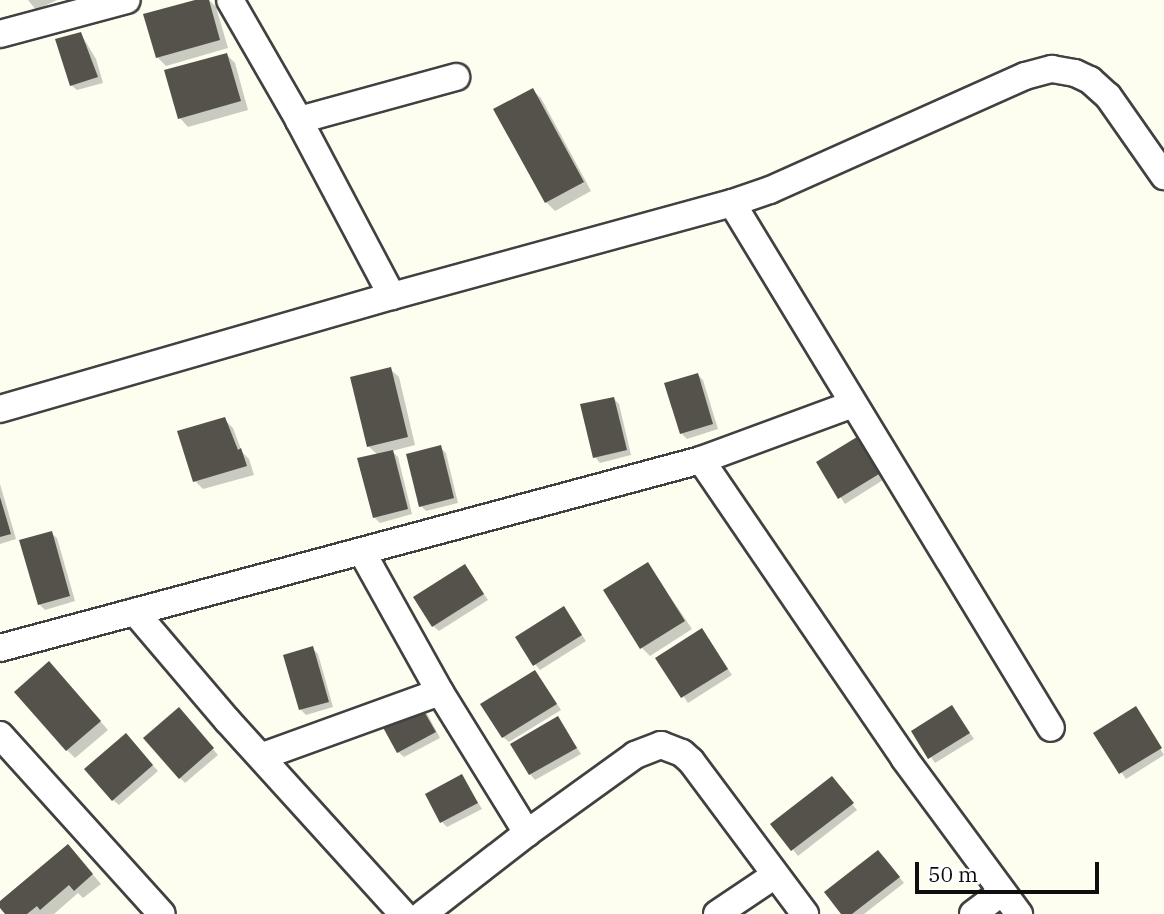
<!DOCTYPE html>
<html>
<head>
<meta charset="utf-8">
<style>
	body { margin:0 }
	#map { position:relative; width:1164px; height:914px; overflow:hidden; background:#fdfef0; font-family:"IBM Plex Serif",serif }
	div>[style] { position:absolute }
	.shadow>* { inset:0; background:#0003 }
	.building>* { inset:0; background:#55524b }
	.roads { filter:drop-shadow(2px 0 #414141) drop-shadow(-2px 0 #414141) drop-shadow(0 2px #414141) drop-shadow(0 -2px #414141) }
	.minor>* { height:26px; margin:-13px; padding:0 13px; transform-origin:13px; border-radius:13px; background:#fff }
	span { translate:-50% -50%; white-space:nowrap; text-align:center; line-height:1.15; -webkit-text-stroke:7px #fff; paint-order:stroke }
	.scale { position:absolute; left:915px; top:862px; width:184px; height:32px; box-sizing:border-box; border:4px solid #0e0e0e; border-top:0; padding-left:9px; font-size:21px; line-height:24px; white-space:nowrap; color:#0e0e0e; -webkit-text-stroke:5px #fff; paint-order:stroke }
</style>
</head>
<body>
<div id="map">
	<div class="shadow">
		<div style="clip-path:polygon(28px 0,57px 0,36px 10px)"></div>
		<div style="clip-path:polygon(201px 0,209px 0,216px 7px,228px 48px,166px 66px,157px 57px)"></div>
		<div style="clip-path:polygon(81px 34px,96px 59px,103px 83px,77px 90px,71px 85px)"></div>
		<div style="clip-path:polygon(227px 55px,235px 63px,248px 110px,188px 127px,180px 118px)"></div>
		<div style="clip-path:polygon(532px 90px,541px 98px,591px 191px,555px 211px,546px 202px,496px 110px)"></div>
		<div style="clip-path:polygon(390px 369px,399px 377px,415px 445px,392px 451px,398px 457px,412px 514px,380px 523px,374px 517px,378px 455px,368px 446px)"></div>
		<div style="clip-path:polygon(697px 374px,703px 380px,718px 429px,687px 439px,681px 433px)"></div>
		<div style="clip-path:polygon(614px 399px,619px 404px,631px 455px,600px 463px,595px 457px)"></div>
		<div style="clip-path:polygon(224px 419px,233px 428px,242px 452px,249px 459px,254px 475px,203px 489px,195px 481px)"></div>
		<div style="clip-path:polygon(857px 439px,883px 480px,845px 504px,818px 463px)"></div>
		<div style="clip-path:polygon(440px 447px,446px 453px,458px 503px,426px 511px,421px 506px)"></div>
		<div style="clip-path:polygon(0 484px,16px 539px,0 544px)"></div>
		<div style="clip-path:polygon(51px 533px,57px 538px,75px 601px,45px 610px,39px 604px)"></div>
		<div style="clip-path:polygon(648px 564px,692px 629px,650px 656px,641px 647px)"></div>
		<div style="clip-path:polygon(465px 566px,488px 600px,439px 631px,433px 626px)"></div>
		<div style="clip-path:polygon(564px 609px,586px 641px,540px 670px,535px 664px)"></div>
		<div style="clip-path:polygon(702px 630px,732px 675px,688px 703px,658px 658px)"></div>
		<div style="clip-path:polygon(312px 648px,318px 654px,333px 707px,306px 715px,300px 709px)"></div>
		<div style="clip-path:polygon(57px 672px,108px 730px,75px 758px,67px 750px)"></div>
		<div style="clip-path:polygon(540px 678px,561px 710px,509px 742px,503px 737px)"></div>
		<div style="clip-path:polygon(952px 707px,974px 739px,935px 763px,913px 731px)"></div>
		<div style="clip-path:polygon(424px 708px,440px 738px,404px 757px,398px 752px)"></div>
		<div style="clip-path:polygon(1136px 708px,1164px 755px,1126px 779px,1095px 733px)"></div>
		<div style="clip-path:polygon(184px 715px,218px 755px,185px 783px,180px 778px)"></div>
		<div style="clip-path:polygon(558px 718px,581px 754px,535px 780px,530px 774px)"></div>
		<div style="clip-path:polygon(131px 741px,158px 771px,119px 805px,113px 800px)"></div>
		<div style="clip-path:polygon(462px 776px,482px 809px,447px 827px,442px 822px)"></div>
		<div style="clip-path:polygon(834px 782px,857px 810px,798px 856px,773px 824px)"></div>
		<div style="clip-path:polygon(76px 855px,101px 884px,83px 898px,78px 893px,54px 914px,7px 914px,0 905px)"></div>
		<div style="clip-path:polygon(884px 857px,904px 883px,864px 914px,843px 914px)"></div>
	</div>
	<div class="building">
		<div style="clip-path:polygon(195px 0,209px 0,220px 40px,156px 58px,143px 14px)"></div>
		<div style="clip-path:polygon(81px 32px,98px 77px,70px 86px,55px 39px)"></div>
		<div style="clip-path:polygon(227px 53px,241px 101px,178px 119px,164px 70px)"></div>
		<div style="clip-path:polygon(533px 88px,584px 182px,545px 203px,493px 109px)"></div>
		<div style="clip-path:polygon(391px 367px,408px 437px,367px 447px,350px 377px)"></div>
		<div style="clip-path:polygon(698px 373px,713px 424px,680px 434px,664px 383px)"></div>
		<div style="clip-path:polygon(614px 397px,627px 450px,593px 458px,580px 404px)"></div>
		<div style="clip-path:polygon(225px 417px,238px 450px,241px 448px,247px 466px,193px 482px,177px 431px)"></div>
		<div style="clip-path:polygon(857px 437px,879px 474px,838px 499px,816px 462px)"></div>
		<div style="clip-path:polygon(441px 445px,454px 498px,419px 507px,406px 454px)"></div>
		<div style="clip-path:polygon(393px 450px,408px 509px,373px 518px,357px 458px)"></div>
		<div style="clip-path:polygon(0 497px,11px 534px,0 537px)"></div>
		<div style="clip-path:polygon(52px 531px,70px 596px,38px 605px,19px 540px)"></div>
		<div style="clip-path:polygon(648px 562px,685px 621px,640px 649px,603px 590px)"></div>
		<div style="clip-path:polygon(465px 564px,484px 594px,432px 627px,413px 597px)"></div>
		<div style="clip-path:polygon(564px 606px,582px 635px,533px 666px,515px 637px)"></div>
		<div style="clip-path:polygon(702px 628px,728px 669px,681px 698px,655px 658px)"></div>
		<div style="clip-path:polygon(313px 646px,329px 702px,299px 710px,283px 655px)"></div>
		<div style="clip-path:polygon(49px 661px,101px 721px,66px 751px,14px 692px)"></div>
		<div style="clip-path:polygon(535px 670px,557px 704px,502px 738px,480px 704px)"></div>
		<div style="clip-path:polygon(418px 701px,436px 732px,397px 753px,380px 722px)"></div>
		<div style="clip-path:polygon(952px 705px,970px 733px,928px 759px,911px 731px)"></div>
		<div style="clip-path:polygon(1136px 706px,1162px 748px,1119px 774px,1093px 733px)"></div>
		<div style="clip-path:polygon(179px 707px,214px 748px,179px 779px,143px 738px)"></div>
		<div style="clip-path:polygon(558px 716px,577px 748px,529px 775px,510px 744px)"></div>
		<div style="clip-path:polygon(126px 733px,153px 765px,112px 801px,84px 769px)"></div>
		<div style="clip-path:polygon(462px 774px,478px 803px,440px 823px,425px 794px)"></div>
		<div style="clip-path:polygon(832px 776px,854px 803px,791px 851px,770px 824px)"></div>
		<div style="clip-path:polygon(68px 844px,93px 874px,74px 891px,69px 885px,40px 910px,37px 906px,27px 914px,5px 914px,0 908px,0 901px)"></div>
		<div style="clip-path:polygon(878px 850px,900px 877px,852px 914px,841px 914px,824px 892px)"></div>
	</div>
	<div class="roads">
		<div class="minor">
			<div style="left:0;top:34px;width:131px;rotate:-15deg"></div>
			<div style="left:299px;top:120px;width:163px;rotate:-15.3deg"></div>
			<div style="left:732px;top:203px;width:614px;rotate:58.72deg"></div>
			<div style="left:392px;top:296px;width:352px;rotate:-15.3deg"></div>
			<div style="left:732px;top:203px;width:40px;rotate:-18.9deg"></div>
			<div style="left:770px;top:190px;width:279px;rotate:-24.1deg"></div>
			<div style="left:1025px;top:76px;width:28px;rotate:-15deg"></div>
			<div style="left:1052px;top:69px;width:23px;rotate:10deg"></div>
			<div style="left:1075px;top:73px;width:17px;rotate:25deg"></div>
			<div style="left:1090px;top:80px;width:24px;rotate:42deg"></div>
			<div style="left:1108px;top:96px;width:98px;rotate:55deg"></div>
			<div style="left:0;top:409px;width:408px;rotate:-16.1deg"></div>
			<div style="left:392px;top:296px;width:199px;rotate:-117.9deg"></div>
			<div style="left:299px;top:120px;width:138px;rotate:-119.9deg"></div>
			<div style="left:701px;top:460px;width:162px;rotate:-20.2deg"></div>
			<div style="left:362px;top:552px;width:160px;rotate:60.9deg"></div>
			<div style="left:135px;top:612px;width:142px;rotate:49.6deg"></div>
			<div style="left:227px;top:720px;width:262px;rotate:47.8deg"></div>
			<div style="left:0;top:648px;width:726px;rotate:-15.01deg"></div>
			<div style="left:701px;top:460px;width:361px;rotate:55.7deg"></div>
			<div style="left:904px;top:758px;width:194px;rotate:53.6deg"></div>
			<div style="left:0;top:735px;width:241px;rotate:47.9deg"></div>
			<div style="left:263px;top:756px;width:188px;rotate:-19.9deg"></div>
			<div style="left:440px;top:692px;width:166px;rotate:58.3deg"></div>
			<div style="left:423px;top:914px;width:132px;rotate:-37.9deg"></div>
			<div style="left:527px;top:833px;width:133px;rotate:-35.8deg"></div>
			<div style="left:635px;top:755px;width:28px;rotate:-21deg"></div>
			<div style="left:661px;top:745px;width:22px;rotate:21deg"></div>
			<div style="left:682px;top:753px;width:12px;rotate:42deg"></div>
			<div style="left:691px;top:761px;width:191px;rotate:53.3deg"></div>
			<div style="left:717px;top:914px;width:70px;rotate:-33.9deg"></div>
			<div style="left:973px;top:914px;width:36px;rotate:-37deg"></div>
		</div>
	</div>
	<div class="scale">50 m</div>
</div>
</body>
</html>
